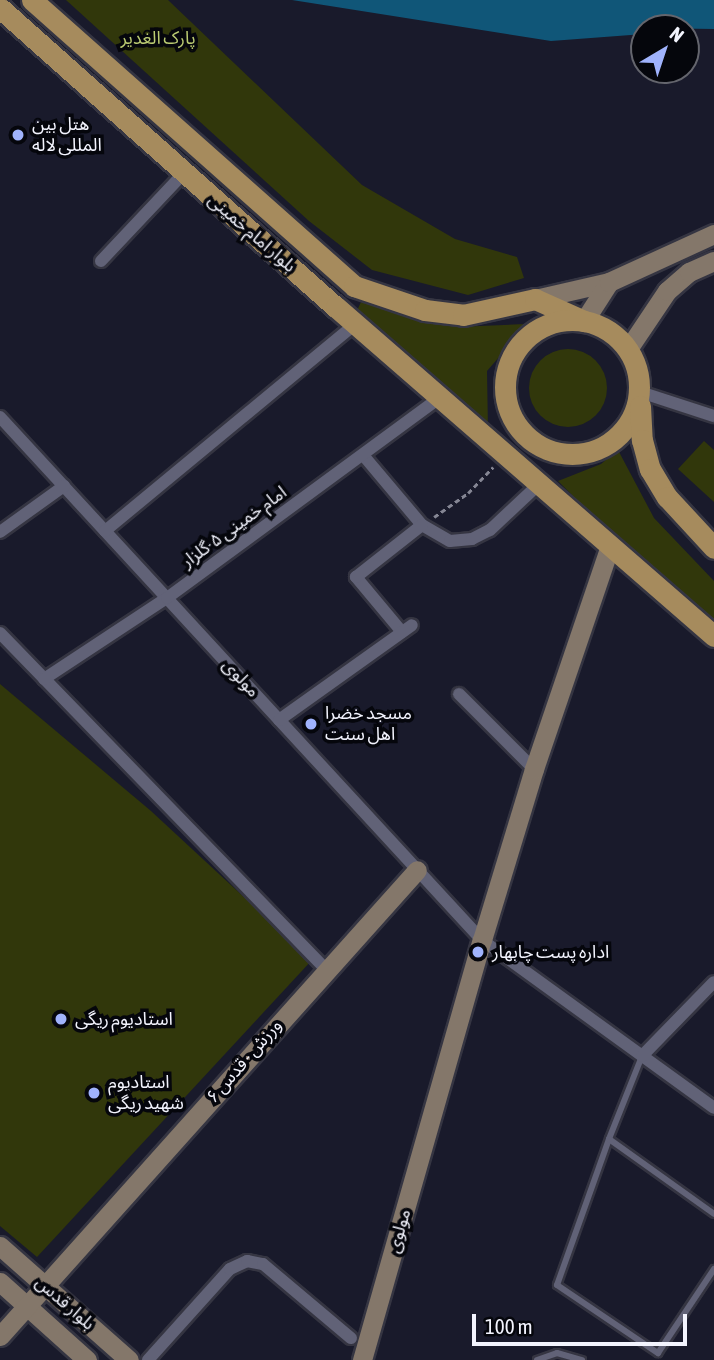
<!DOCTYPE html>
<html>
<head>
<meta charset="utf-8">
<style>
	body { margin:0 }
	#map { position:relative; width:714px; height:1360px; overflow:hidden; background:#191a2b; font-family:"Asap Condensed","Noto Sans Arabic",sans-serif }
	div>[style] { position:absolute }
	.green>* { inset:0; background:#31370b }
	.round { border-radius:50% }
	.water>* { inset:0; background:#105678 }
	.path>* { height:2.5px; margin-top:-1.25px; transform-origin:0; background:repeating-linear-gradient(90deg,#858694 0 5px,transparent 0 8.5px) }
	.roads { filter:drop-shadow(2px 0 #353542) drop-shadow(-2px 0 #353542) drop-shadow(0 2px #353542) drop-shadow(0 -2px #353542) }
	.lane>* { height:6px; margin:-3px; padding:0 3px; transform-origin:3px; border-radius:3px; background:#616277 }
	.street>* { height:12px; margin:-6px; padding:0 6px; transform-origin:6px; border-radius:6px; background:#616277 }
	.secondary>* { height:19px; margin:-9.5px; padding:0 9.5px; transform-origin:9.5px; border-radius:9.5px; background:#84776a }
	.primary>* { height:21px; margin:-10.5px; padding:0 10.5px; transform-origin:10.5px; border-radius:10.5px; background:#a68b5d }
	.primary>.ring { margin:-10.5px; padding:0; box-sizing:content-box; background:none; border:21px solid #a68b5d; border-radius:50% }
	.dots>* { width:19px; height:19px; translate:-50% -50%; box-sizing:border-box; border:4px solid #05060c; border-radius:50% }
	span { translate:-50% -50%; white-space:nowrap; text-align:center; line-height:1.15; -webkit-text-stroke:7px #05060c; paint-order:stroke }
	.park-label { font-size:18px; color:#bbcb72 }
	.poi-label { font-size:18px; color:#f3f4fe }
	.left { translate:0 -50%; text-align:left }
	.street-label { font-size:18px; color:#f3f4fe }
	.north { position:absolute; left:630px; top:14px; width:70px; height:70px; box-sizing:border-box; background:#05060c; border:2px solid #64656d; border-radius:50%; rotate:39deg; font-size:19px; font-weight:700; line-height:28px; text-align:center; color:#f3f4fe }
	.north::after { content:''; display:block; margin:auto; width:24px; height:32px; background:#a0b3fd; clip-path:polygon(50% 0,100% 100%,50% 72%,0 100%) }
	.scale { position:absolute; left:472px; top:1314px; width:215px; height:32px; box-sizing:border-box; border:4px solid #f3f4fe; border-top:0; padding-left:9px; font-size:21px; line-height:24px; white-space:nowrap; color:#f3f4fe; -webkit-text-stroke:5px #05060c; paint-order:stroke }
</style>
</head>
<body>
<div id="map">
	<div class="green">
		<div style="clip-path:polygon(66px 0,168px 0,362px 185px,455px 239px,517px 257px,524px 278px,468px 295px,372px 270px,309px 221px)"></div>
		<div style="clip-path:polygon(361px 302px,456px 327px,525px 324px,528px 331px,506px 349px,487px 371px,488px 429px,355px 315px)"></div>
		<div class="round" style="left:529px;top:349px;width:78px;height:78px"></div>
		<div style="clip-path:polygon(704px 441px,714px 450px,714px 502px,678px 469px)"></div>
		<div style="clip-path:polygon(618px 450px,654px 518px,714px 581px,714px 629px,626px 549px,558px 481px,601px 464px)"></div>
		<div style="clip-path:polygon(0 684px,151px 811px,312px 960px,37px 1257px,0 1226px)"></div>
	</div>
	<div class="water">
		<div style="clip-path:polygon(292px 0,714px 0,714px 29px,644px 28px,644px 34px,551px 41px)"></div>
	</div>
	<div class="path">
		<div style="left:434px;top:517px;width:42px;rotate:-35.2deg"></div>
		<div style="left:468px;top:493px;width:36px;rotate:-46deg"></div>
	</div>
	<div class="roads">
		<div class="lane">
			<div style="left:642px;top:1056px;width:89px;rotate:111.7deg"></div>
			<div style="left:609px;top:1139px;width:155px;rotate:109.6deg"></div>
			<div style="left:557px;top:1285px;width:122px;rotate:34deg"></div>
			<div style="left:658px;top:1353px;width:101px;rotate:-56.3deg"></div>
			<div style="left:609px;top:1139px;width:129px;rotate:35.5deg"></div>
			<div style="left:537px;top:1360px;width:21px;rotate:-19deg"></div>
			<div style="left:557px;top:1353px;width:26px;rotate:16deg"></div>
		</div>
		<div class="street">
			<div style="left:101px;top:261px;width:121px;rotate:-46.7deg"></div>
			<div style="left:640px;top:392px;width:78px;rotate:18deg"></div>
			<div style="left:0;top:417px;width:711px;rotate:47.34deg"></div>
			<div style="left:482px;top:940px;width:286px;rotate:35.9deg"></div>
			<div style="left:363px;top:455px;width:92px;rotate:49.9deg"></div>
			<div style="left:422px;top:525px;width:32px;rotate:30deg"></div>
			<div style="left:450px;top:541px;width:22px;rotate:-5deg"></div>
			<div style="left:472px;top:539px;width:20px;rotate:-27deg"></div>
			<div style="left:490px;top:530px;width:67px;rotate:-43.2deg"></div>
			<div style="left:105px;top:531px;width:325px;rotate:-39.6deg"></div>
			<div style="left:0;top:532px;width:79px;rotate:-35.7deg"></div>
			<div style="left:402px;top:632px;width:72px;rotate:-129.9deg"></div>
			<div style="left:356px;top:577px;width:84px;rotate:-38.2deg"></div>
			<div style="left:0;top:633px;width:468px;rotate:45.9deg"></div>
			<div style="left:44px;top:679px;width:147px;rotate:-33.4deg"></div>
			<div style="left:167px;top:598px;width:338px;rotate:-36.3deg"></div>
			<div style="left:459px;top:694px;width:106px;rotate:45deg"></div>
			<div style="left:279px;top:720px;width:163px;rotate:-35.5deg"></div>
			<div style="left:642px;top:1056px;width:103px;rotate:-45.8deg"></div>
			<div style="left:148px;top:1360px;width:122px;rotate:-48deg"></div>
			<div style="left:230px;top:1269px;width:19px;rotate:-25deg"></div>
			<div style="left:247px;top:1261px;width:16px;rotate:11deg"></div>
			<div style="left:263px;top:1264px;width:115px;rotate:40.1deg"></div>
		</div>
		<div class="secondary">
			<div style="left:535px;top:299px;width:76px;rotate:-12.9deg"></div>
			<div style="left:584px;top:321px;width:46px;rotate:-57.3deg"></div>
			<div style="left:609px;top:282px;width:115px;rotate:-24.6deg"></div>
			<div style="left:628px;top:349px;width:70px;rotate:-56.1deg"></div>
			<div style="left:667px;top:291px;width:29px;rotate:-41deg"></div>
			<div style="left:689px;top:272px;width:27px;rotate:-24deg"></div>
			<div style="left:0;top:1246px;width:172px;rotate:41.5deg"></div>
			<div style="left:0;top:1282px;width:117px;rotate:41.9deg"></div>
			<div style="left:0;top:1336px;width:625px;rotate:-48.18deg"></div>
			<div style="left:362px;top:1360px;width:437px;rotate:-74.1deg"></div>
			<div style="left:482px;top:940px;width:179px;rotate:-73.1deg"></div>
			<div style="left:534px;top:769px;width:236px;rotate:-71.2deg"></div>
		</div>
		<div class="primary">
			<div style="left:32px;top:0;width:431px;rotate:41.6deg"></div>
			<div style="left:354px;top:286px;width:75px;rotate:18.7deg"></div>
			<div style="left:425px;top:310px;width:38px;rotate:7deg"></div>
			<div style="left:463px;top:315px;width:74px;rotate:-12.5deg"></div>
			<div style="left:535px;top:299px;width:54px;rotate:24.2deg"></div>
			<div style="left:0;top:8px;width:450px;rotate:41.7deg"></div>
			<div style="left:336px;top:307px;width:501px;rotate:41.04deg"></div>
			<div class="ring" style="left:505px;top:320px;width:113px;height:113px"></div>
			<div style="left:640px;top:406px;width:34px;rotate:87deg"></div>
			<div style="left:642px;top:440px;width:30px;rotate:75deg"></div>
			<div style="left:650px;top:469px;width:33px;rotate:59deg"></div>
			<div style="left:667px;top:497px;width:69px;rotate:47.3deg"></div>
		</div>
	</div>
	<div class="dots">
		<div style="left:18px;top:135px;background:#a0b3fd"></div>
		<div style="left:311px;top:724px;background:#a0b3fd"></div>
		<div style="left:478px;top:952px;background:#a0b3fd"></div>
		<div style="left:61px;top:1019px;background:#a0b3fd"></div>
		<div style="left:94px;top:1093px;background:#a0b3fd"></div>
	</div>
	<div class="park-label">
		<span style="left:158px;top:38px">پارک الغدیر</span>
	</div>
	<div class="poi-label">
		<span class="left" style="left:32px;top:135px">هتل بین<br>المللی لاله</span>
		<span class="left" style="left:325px;top:724px">مسجد خضرا<br>اهل سنت</span>
		<span class="left" style="left:492px;top:952px">اداره پست چابهار</span>
		<span class="left" style="left:75px;top:1019px">استادیوم ریگی</span>
		<span class="left" style="left:108px;top:1093px">استادیوم<br>شهید ریگی</span>
	</div>
	<div class="street-label">
		<span style="left:252px;top:233px;rotate:41deg">بلوار امام خمینی</span>
		<span style="left:234px;top:527px;rotate:-36deg">امام خمینی ۵-گلزار</span>
		<span style="left:241px;top:678px;rotate:47deg">مولوی</span>
		<span style="left:244px;top:1061px;rotate:-49deg">ورزش - قدس ۶</span>
		<span style="left:399px;top:1231px;rotate:-74deg">مولوی</span>
		<span style="left:65px;top:1303px;rotate:41deg">بلوار قدس</span>
	</div>
	<div class="north">N</div>
	<div class="scale">100 m</div>
</div>
</body>
</html>
